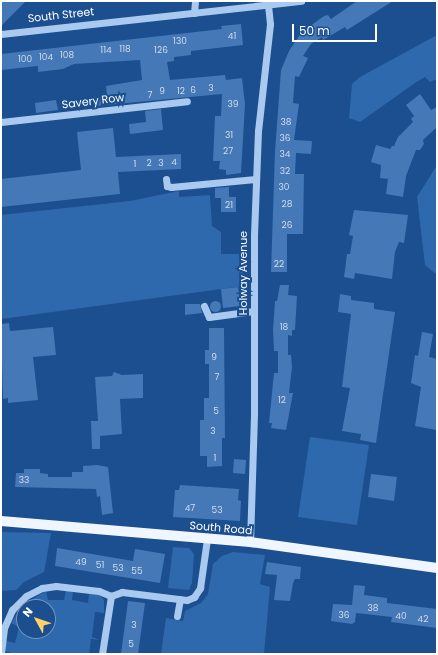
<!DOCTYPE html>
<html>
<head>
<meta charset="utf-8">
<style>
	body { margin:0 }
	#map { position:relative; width:438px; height:655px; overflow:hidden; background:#1b4f8f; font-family:Poppins,sans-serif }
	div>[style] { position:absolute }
	.green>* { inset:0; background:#2e69ad }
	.building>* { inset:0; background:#4478b7 }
	.round { border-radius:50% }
	.minor>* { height:7px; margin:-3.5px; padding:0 3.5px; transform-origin:3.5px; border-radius:3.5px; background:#a9c9ee }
	.major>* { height:10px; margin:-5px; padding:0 5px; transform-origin:5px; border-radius:5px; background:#f0f6ff }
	span { translate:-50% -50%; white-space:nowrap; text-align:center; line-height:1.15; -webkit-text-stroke:4px #1b4f8f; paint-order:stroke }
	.number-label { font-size:9px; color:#d0dded }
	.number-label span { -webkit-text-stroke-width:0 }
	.street-label { font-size:11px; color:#fff }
	.frame { position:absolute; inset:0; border:2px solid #fff; pointer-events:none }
	.north { position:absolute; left:16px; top:599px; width:40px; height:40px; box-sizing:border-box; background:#1b4f8f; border:1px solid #7695bc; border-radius:50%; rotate:310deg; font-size:11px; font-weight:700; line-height:16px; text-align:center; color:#fff }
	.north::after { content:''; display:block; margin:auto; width:14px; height:18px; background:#ffd166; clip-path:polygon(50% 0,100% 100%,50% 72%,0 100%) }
	.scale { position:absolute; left:292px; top:24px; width:85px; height:18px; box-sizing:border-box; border:2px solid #fff; border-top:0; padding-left:5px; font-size:12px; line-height:14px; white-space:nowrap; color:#fff; -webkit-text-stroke:3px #1b4f8f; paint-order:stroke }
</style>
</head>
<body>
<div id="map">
	<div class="green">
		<div style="clip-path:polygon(437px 35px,437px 79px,430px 82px,425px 77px,415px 83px,360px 122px,349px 118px,352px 84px,360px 77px)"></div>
		<div style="clip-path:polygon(437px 165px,437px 275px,425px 265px,417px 197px)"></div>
		<div style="clip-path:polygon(179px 191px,179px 197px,210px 195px,212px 226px,221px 232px,221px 254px,242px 254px,243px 286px,1px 319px,1px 215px,130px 201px)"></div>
		<div style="clip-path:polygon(310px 437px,369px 445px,357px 525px,298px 517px)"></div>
		<div style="clip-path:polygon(1px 532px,51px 533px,44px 572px,24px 582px,16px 590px,1px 591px)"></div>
		<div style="clip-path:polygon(173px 547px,189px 548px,194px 554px,192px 583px,189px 590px,168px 588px)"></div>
		<div style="clip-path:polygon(233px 552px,265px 555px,260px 584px,270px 587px,264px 654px,161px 654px,166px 618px,183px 621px,185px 611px,201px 603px,208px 594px,213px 564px,222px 556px)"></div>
		<div style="clip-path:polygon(evenodd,66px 590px,73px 591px,72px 600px,88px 603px,89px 593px,100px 595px,104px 600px,104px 613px,95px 612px,92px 637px,100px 640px,91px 639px,89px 654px,14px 654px,5px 651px,6px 641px,15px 643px,19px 627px,11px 623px,23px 605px,46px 591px,48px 600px,64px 600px,66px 590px,24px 607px,48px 607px,48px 631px,24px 631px,24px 607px)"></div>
	</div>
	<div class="building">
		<div style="clip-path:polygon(1px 1px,26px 1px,1px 26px)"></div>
		<div style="clip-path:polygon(357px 1px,393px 1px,347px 30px,345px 27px,323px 40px,322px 37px,311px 44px,303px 56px,308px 58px,299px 77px,295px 76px,293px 103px,299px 104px,294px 140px,312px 141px,311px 154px,296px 153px,295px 174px,304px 174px,303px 234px,287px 234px,287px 272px,271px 272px,275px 151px,281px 70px,289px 51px,301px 33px,324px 16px,328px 15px,331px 19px)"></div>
		<div style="clip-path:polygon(241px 24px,243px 45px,191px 51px,191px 55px,174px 57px,174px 61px,167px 62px,170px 80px,225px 75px,226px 80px,242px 78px,245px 104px,241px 173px,226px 175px,226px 170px,219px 169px,220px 161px,213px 161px,215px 116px,221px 116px,222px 94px,95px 106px,94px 97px,107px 95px,106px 86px,142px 80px,140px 60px,74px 64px,63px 69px,38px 72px,38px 66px,1px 70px,1px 54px,222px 29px,221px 26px)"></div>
		<div style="clip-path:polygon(420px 94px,431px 110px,437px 107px,437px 127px,423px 140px,424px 144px,420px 150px,416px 150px,406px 176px,403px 197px,386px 194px,388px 179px,380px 178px,381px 165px,371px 162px,376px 145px,390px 149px,392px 146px,394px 146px,398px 137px,413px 122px,411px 119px,414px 116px,406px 105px)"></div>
		<div style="clip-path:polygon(56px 100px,58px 110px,36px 113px,35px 103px)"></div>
		<div style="clip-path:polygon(161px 109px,163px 130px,130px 134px,129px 124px,146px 122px,145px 111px)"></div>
		<div style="clip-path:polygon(113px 128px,116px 157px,181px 154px,181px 169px,118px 172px,120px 194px,1px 207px,1px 179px,81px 170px,77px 132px)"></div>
		<div style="clip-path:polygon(229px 187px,229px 197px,236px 197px,236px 212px,221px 212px,221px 198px,215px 198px,215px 188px)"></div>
		<div style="clip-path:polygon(354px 210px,408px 215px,404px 243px,399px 242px,395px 252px,392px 279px,355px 273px,354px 279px,344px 277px,347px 254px,350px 254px,353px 236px,349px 235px)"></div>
		<div style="clip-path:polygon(280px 285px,289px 285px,288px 295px,297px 296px,295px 330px,292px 330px,292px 336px,288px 335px,288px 355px,291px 355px,292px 367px,289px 393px,293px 393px,286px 430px,271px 428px,272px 423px,269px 423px,274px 373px,278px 373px,278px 351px,274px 351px,273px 330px,275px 301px,277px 301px)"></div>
		<div style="clip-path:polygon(238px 287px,241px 306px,223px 308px,221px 289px)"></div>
		<div style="clip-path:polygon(340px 294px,351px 296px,351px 300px,374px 303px,374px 309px,395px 312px,376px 443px,360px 440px,361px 434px,342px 431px,350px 388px,342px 387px,351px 314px,338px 312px)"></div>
		<div class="round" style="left:209.5px;top:300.5px;width:11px;height:11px"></div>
		<div style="clip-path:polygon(185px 304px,200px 304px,202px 313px,185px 315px)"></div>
		<div style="clip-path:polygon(9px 323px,10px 331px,53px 327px,56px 355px,33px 357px,38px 400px,8px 403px,8px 398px,3px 399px,1px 324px)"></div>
		<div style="clip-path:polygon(209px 328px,224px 328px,225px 438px,222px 438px,222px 466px,207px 467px,207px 456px,200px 456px,200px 420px,204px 420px,204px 398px,209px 398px,209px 364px,205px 364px,205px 350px,209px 350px)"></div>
		<div style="clip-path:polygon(422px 332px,433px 334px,429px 357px,437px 359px,436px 430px,415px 426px,421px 387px,411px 383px,415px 355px,418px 356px)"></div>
		<div style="clip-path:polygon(114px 372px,122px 375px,143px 374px,143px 398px,120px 399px,122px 434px,100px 436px,100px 449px,92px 449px,91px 421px,98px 421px,95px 377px,112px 376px)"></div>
		<div style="clip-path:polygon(234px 459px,246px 460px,245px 474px,233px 473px)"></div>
		<div style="clip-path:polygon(97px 465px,108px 467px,113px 513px,102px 515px,100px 496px,97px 497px,96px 489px,15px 487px,16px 473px,24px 473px,24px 469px,40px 469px,40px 473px,48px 474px,48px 477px,72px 477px,72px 472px,83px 472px,83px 466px)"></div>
		<div style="clip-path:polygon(371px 474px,397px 477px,394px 501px,368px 497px)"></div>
		<div style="clip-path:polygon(180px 485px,239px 489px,238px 500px,241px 501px,240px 521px,173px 517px,175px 490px,179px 490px)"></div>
		<div style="clip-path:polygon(57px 548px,133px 561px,135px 549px,165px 554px,160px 583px,55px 566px)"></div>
		<div style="clip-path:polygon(267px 562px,301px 567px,300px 579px,295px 579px,293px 583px,290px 601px,274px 600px,277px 575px,265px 574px)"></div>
		<div style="clip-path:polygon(354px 585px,365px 586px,364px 595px,387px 598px,387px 603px,437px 609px,437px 628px,391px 622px,392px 617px,356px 613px,355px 622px,352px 624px,331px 621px,333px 604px,352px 605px)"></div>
		<div style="clip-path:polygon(128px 601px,145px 603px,138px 654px,121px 654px)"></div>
	</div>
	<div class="minor">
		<div style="left:194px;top:13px;width:12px;rotate:-85deg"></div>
		<div style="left:1px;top:34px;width:302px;rotate:-6.3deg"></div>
		<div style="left:1px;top:122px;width:187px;rotate:-6.4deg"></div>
		<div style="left:166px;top:179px;width:7px;rotate:82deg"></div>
		<div style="left:167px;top:186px;width:4px;rotate:14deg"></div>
		<div style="left:171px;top:187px;width:85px;rotate:-5.4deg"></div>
		<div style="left:204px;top:306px;width:12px;rotate:66deg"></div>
		<div style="left:209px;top:317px;width:45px;rotate:-7.6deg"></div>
		<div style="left:250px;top:542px;width:129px;rotate:-88.2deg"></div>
		<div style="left:254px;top:413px;width:178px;rotate:-90deg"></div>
		<div style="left:254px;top:235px;width:104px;rotate:-87.8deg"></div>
		<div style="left:258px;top:131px;width:108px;rotate:-83.6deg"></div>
		<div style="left:270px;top:24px;width:19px;rotate:-96deg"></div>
		<div style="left:177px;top:616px;width:17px;rotate:-80deg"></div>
		<div style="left:1px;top:653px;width:25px;rotate:-83deg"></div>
		<div style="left:4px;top:628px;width:20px;rotate:-66deg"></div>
		<div style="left:12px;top:610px;width:20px;rotate:-45deg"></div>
		<div style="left:26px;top:596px;width:18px;rotate:-27deg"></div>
		<div style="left:42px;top:588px;width:14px;rotate:-8deg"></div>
		<div style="left:56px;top:586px;width:43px;rotate:6.6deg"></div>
		<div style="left:99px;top:591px;width:13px;rotate:23deg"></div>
		<div style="left:111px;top:596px;width:12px;rotate:-20deg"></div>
		<div style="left:122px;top:592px;width:65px;rotate:7deg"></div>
		<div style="left:187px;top:600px;width:8px;rotate:-23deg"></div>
		<div style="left:194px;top:597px;width:11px;rotate:-56deg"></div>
		<div style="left:200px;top:588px;width:49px;rotate:-81.9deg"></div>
		<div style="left:102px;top:654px;width:59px;rotate:-81.2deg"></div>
	</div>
	<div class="major">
		<div style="left:1px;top:521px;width:250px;rotate:4.8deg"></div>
		<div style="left:250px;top:542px;width:189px;rotate:7.9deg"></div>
	</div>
	<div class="number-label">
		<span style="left:232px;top:36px">41</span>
		<span style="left:180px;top:41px">130</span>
		<span style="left:125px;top:49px">118</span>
		<span style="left:106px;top:50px">114</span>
		<span style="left:161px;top:50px">126</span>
		<span style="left:67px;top:55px">108</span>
		<span style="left:46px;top:57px">104</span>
		<span style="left:25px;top:59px">100</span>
		<span style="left:211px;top:88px">3</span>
		<span style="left:193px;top:90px">6</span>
		<span style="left:162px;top:91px">9</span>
		<span style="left:181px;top:91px">12</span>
		<span style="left:150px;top:95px">7</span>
		<span style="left:233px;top:104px">39</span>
		<span style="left:286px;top:122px">38</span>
		<span style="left:229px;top:135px">31</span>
		<span style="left:285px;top:138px">36</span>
		<span style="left:228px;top:151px">27</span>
		<span style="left:285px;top:154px">34</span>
		<span style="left:174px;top:162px">4</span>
		<span style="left:149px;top:163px">2</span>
		<span style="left:161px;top:163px">3</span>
		<span style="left:135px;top:164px">1</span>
		<span style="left:285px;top:171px">32</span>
		<span style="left:284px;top:187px">30</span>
		<span style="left:287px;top:204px">28</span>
		<span style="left:229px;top:205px">21</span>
		<span style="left:287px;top:225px">26</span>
		<span style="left:279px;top:264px">22</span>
		<span style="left:284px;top:327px">18</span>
		<span style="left:214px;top:357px">9</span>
		<span style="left:217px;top:377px">7</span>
		<span style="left:282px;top:400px">12</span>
		<span style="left:216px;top:411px">5</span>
		<span style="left:213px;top:431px">3</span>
		<span style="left:215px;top:458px">1</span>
		<span style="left:24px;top:480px">33</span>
		<span style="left:190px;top:508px">47</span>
		<span style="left:217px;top:510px">53</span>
		<span style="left:81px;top:562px">49</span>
		<span style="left:100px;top:565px">51</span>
		<span style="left:118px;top:568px">53</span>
		<span style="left:137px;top:571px">55</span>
		<span style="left:373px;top:608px">38</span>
		<span style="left:344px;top:615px">36</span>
		<span style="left:401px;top:616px">40</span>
		<span style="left:423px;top:619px">42</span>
		<span style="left:134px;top:625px">3</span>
		<span style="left:131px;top:644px">5</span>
	</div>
	<div class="street-label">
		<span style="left:61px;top:15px;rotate:-6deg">South Street</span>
		<span style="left:93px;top:101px;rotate:-7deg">Savery Row</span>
		<span style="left:243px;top:273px;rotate:-90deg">Holway Avenue</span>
		<span style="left:221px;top:528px;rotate:5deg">South Road</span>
	</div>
	<div class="frame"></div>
	<div class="north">N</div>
	<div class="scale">50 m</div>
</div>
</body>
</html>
